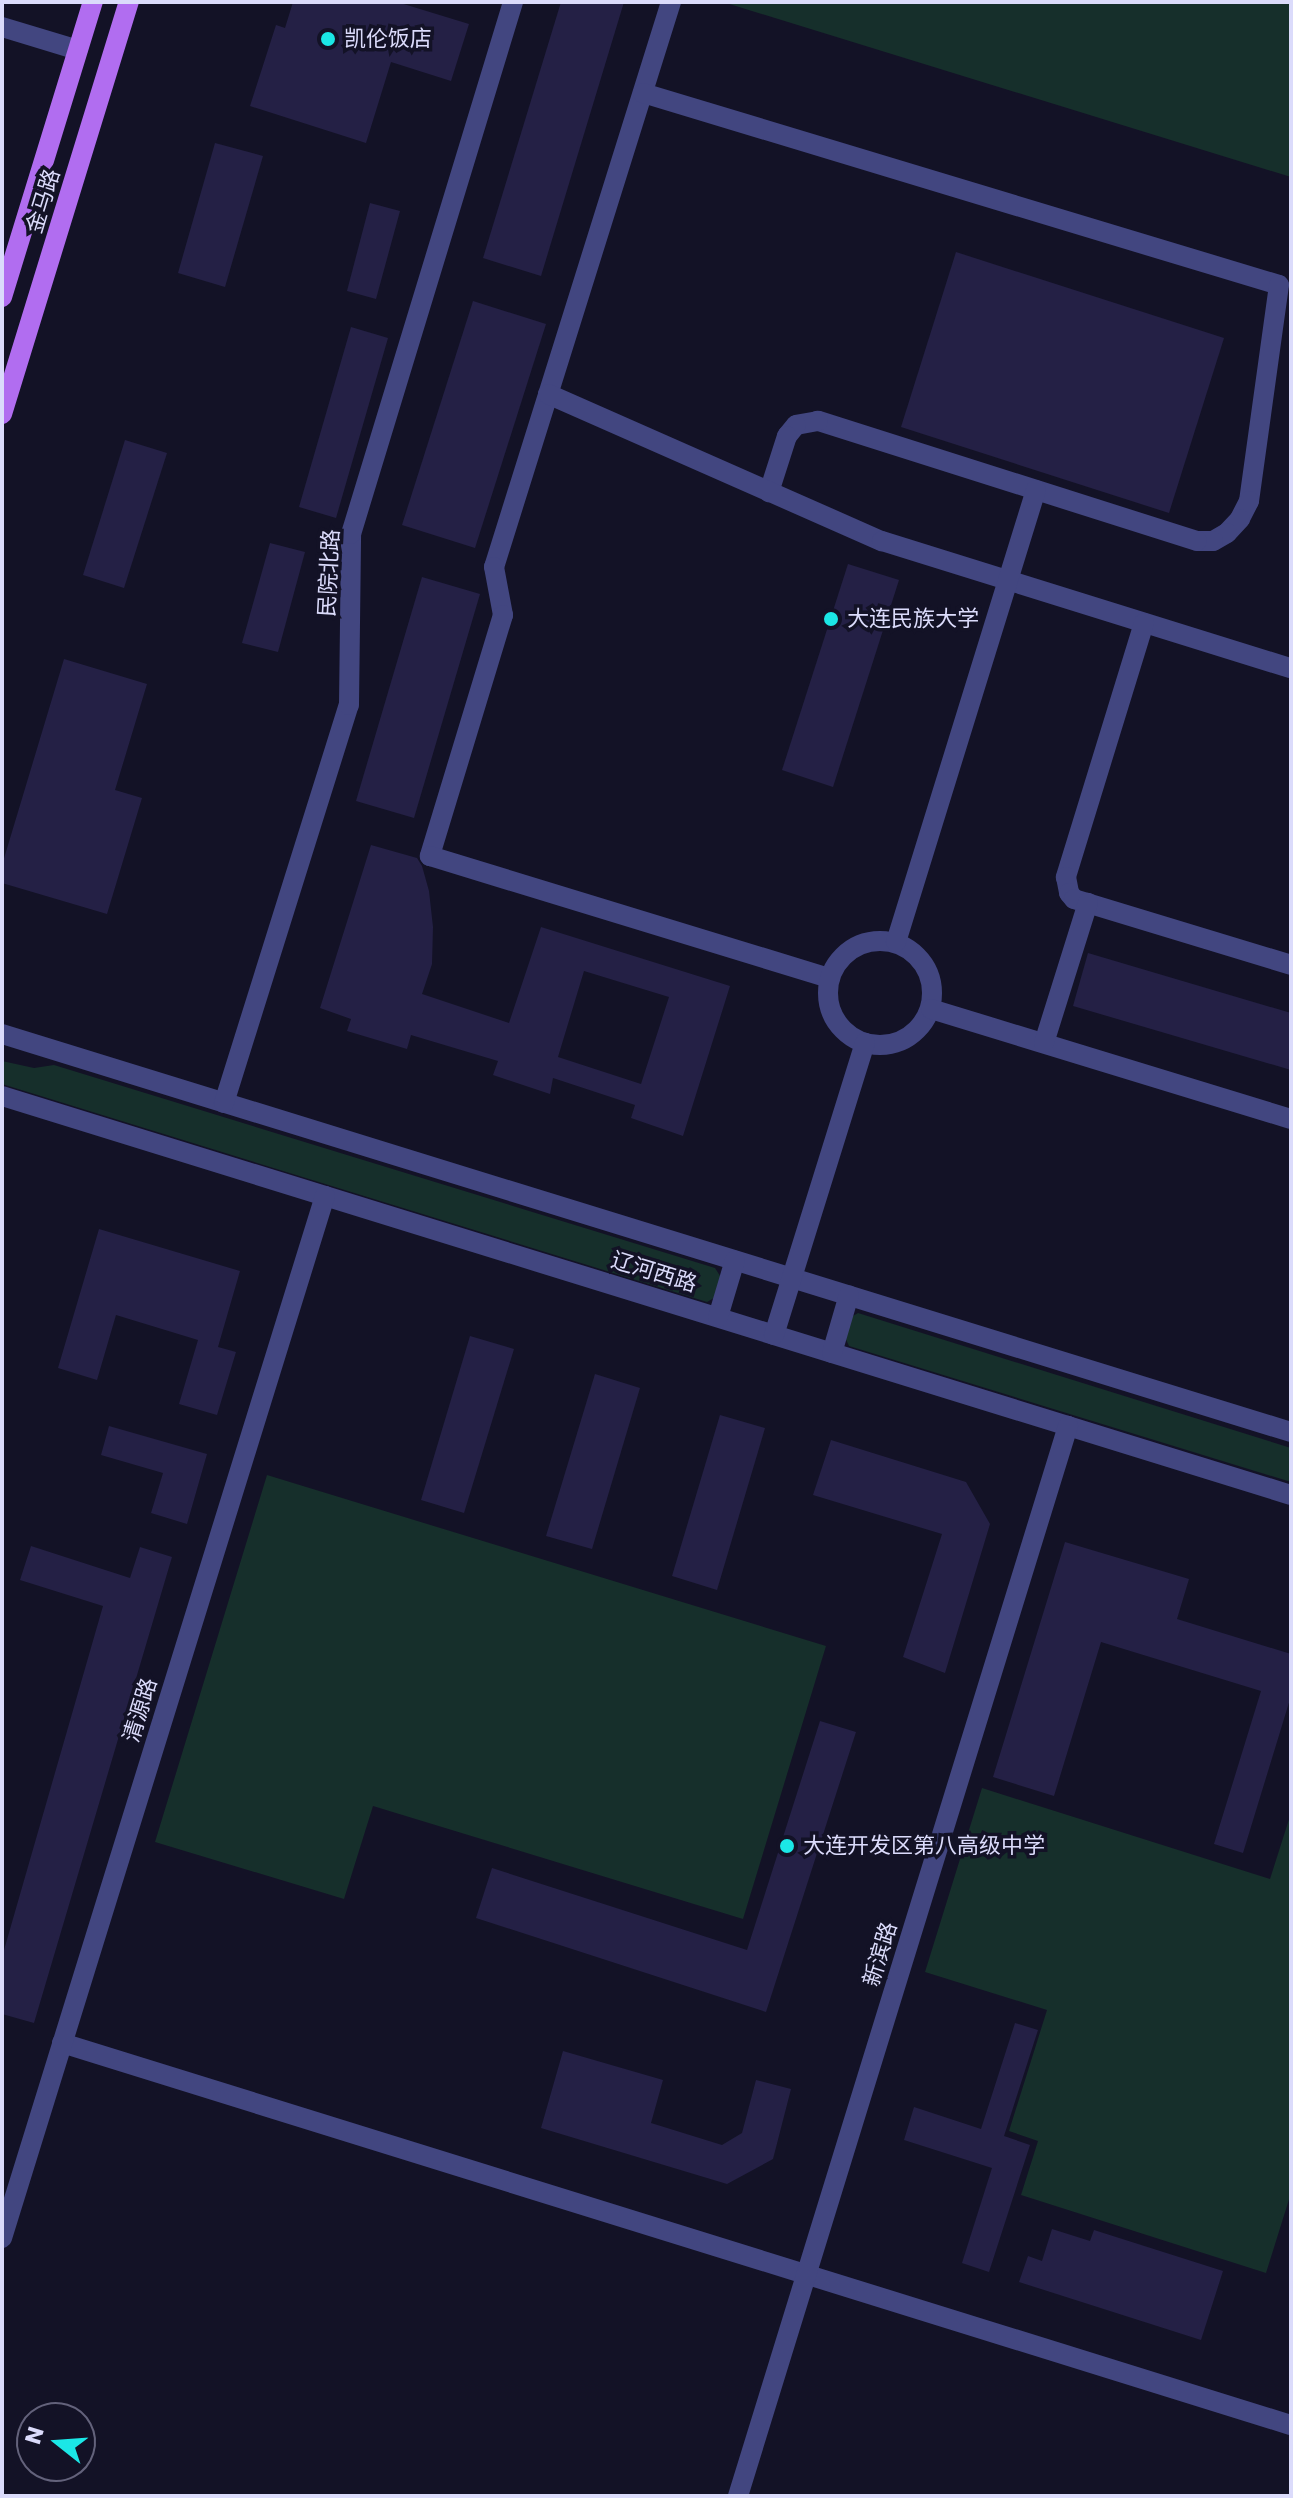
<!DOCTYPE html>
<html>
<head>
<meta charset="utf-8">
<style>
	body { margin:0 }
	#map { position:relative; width:1293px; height:2498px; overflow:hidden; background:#131226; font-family:Poppins,"Noto Sans SC",sans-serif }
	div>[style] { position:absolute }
	.green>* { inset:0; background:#162f2b }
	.building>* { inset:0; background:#242045 }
	.minor>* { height:20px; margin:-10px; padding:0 10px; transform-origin:10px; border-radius:10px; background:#424680 }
	.minor>.ring { margin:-10px; padding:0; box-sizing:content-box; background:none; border:20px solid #424680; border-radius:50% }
	.major>* { height:20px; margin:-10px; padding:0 10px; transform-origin:10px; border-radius:10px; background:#b16df0 }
	.dots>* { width:22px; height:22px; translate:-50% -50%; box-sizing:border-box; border:4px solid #131226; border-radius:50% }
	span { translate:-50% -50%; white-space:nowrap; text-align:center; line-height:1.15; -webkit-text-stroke:7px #131226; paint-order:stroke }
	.poi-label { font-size:22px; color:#dbdbfb }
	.left { translate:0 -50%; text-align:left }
	.street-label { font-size:22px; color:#dbdbfb }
	.frame { position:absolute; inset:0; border:4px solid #dbdbfb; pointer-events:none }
	.north { position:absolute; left:16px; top:2402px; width:80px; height:80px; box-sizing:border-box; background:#131226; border:2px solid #63627b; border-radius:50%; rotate:287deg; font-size:22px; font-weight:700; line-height:32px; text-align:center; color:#dbdbfb }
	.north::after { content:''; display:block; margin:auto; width:28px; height:36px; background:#1be7e6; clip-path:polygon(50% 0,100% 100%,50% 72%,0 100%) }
</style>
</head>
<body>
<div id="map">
	<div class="green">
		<div style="clip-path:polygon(723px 2px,1291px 2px,1291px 177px)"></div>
		<div style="clip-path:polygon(2px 1061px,34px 1068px,54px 1065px,715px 1268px,724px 1282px,721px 1294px,707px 1302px,2px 1084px)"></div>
		<div style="clip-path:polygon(858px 1313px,1291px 1448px,1291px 1482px,849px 1346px,843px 1333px,846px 1320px)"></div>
		<div style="clip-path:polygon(267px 1475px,826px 1646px,743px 1919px,373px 1806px,344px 1899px,155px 1842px)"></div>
		<div style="clip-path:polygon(982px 1788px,1270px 1879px,1291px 1813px,1291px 2193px,1266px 2273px,1021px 2195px,1038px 2141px,1009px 2131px,1047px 2010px,925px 1972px)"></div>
	</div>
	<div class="building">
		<div style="clip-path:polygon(293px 2px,397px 2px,469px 24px,451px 81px,391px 62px,366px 143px,250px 106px,276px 25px,285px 28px)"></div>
		<div style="clip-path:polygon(561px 2px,624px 2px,541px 276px,483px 258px)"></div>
		<div style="clip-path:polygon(215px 143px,263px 156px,225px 287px,178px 273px)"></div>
		<div style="clip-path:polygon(370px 203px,400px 211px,376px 299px,347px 291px)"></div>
		<div style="clip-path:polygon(956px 252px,1224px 338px,1169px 513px,901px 427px)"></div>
		<div style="clip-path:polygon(473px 301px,546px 324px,475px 548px,402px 525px)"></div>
		<div style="clip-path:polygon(351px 327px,388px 338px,336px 518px,299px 507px)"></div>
		<div style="clip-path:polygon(125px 440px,167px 453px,124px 588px,83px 575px)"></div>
		<div style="clip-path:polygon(270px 543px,305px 552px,278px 652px,242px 643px)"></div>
		<div style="clip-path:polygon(848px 564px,899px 580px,833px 787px,782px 770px)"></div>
		<div style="clip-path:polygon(422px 577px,480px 594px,414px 818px,356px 801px)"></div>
		<div style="clip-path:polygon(64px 659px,147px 684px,115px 790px,142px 798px,107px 914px,2px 883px,2px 865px)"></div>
		<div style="clip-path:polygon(evenodd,371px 845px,417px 858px,422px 866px,429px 891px,433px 927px,432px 964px,422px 994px,509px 1023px,541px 927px,730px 986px,683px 1136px,631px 1118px,635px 1105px,553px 1078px,550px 1094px,493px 1075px,498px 1061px,411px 1035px,407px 1049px,347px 1031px,351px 1019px,320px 1008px,371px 845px,584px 971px,669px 997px,641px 1084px,558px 1057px,584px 971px)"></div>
		<div style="clip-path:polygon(1088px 953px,1291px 1013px,1291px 1070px,1073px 1006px)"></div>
		<div style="clip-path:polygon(99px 1229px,240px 1271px,218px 1347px,236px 1352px,217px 1415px,179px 1404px,198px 1340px,116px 1315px,97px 1380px,58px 1368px)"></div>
		<div style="clip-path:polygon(470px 1336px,514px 1349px,464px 1513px,421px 1500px)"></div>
		<div style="clip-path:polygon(595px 1374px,640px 1388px,592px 1549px,546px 1536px)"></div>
		<div style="clip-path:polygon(720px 1415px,765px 1428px,717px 1590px,672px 1576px)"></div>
		<div style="clip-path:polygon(109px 1426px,207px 1454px,187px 1524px,151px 1513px,163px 1473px,101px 1455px)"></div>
		<div style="clip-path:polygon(831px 1440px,966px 1482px,990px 1524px,945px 1673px,903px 1657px,942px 1534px,813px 1495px)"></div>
		<div style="clip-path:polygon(1065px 1542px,1189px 1579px,1177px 1619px,1291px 1654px,1291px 1696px,1243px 1853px,1214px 1844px,1261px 1691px,1101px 1642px,1054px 1796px,993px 1777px)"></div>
		<div style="clip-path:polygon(31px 1546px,130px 1578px,140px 1547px,172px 1557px,34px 2023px,2px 2014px,2px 1957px,103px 1606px,20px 1580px)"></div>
		<div style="clip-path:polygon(820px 1721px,856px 1732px,766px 2012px,476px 1918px,492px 1868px,747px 1950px)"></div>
		<div style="clip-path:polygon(1015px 2023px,1038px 2030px,1004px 2136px,1030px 2145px,989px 2272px,962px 2263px,992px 2168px,904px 2140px,914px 2107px,981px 2129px)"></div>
		<div style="clip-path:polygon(563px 2051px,663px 2080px,651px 2123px,722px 2145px,742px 2133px,756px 2080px,791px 2089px,773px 2159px,727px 2184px,541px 2128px)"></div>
		<div style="clip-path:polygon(1052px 2229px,1090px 2241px,1094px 2230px,1223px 2271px,1201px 2340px,1019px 2282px,1028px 2256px,1042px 2261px)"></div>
	</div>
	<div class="minor">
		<div style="left:671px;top:2px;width:592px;rotate:107.39deg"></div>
		<div style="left:494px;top:567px;width:49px;rotate:79.4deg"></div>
		<div style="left:503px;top:615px;width:252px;rotate:106.9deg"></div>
		<div style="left:430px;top:856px;width:418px;rotate:17deg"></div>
		<div style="left:2px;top:27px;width:79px;rotate:16.8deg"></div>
		<div style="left:643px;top:93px;width:664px;rotate:16.8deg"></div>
		<div style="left:1279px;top:285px;width:218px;rotate:97.9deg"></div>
		<div style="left:1249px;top:501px;width:20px;rotate:117deg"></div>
		<div style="left:1240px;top:519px;width:19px;rotate:133deg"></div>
		<div style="left:1227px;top:533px;width:16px;rotate:150deg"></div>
		<div style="left:1213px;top:541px;width:16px;rotate:180deg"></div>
		<div style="left:1197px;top:541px;width:398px;rotate:-162.4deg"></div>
		<div style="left:818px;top:421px;width:22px;rotate:170deg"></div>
		<div style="left:796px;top:425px;width:14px;rotate:129deg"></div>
		<div style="left:787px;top:436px;width:59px;rotate:107.8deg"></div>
		<div style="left:548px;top:394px;width:365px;rotate:23.8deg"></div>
		<div style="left:882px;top:541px;width:428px;rotate:17.3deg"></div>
		<div style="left:1144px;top:623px;width:266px;rotate:107.1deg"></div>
		<div style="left:1066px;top:877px;width:16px;rotate:79deg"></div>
		<div style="left:1069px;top:893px;width:8px;rotate:50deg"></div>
		<div style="left:1074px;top:899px;width:227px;rotate:16.9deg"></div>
		<div class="ring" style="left:828px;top:941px;width:84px;height:84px"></div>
		<div style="left:896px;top:942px;width:473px;rotate:-72.8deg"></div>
		<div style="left:931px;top:1009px;width:376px;rotate:17deg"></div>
		<div style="left:2px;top:1034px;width:1349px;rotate:17.16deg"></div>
		<div style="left:1044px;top:1043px;width:147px;rotate:-72.6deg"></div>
		<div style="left:2px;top:1096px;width:1349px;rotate:17.2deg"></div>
		<div style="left:224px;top:1103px;width:417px;rotate:-72.6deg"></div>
		<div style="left:349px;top:705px;width:171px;rotate:-89.3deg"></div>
		<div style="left:351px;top:534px;width:556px;rotate:-73.06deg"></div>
		<div style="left:718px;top:1317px;width:59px;rotate:-73.4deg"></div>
		<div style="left:774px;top:1335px;width:306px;rotate:-72.7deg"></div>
		<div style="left:832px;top:1353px;width:60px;rotate:-73.7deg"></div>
		<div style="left:62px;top:2043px;width:1287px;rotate:17.27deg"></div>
		<div style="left:2px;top:2238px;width:1091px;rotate:-72.78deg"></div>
		<div style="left:738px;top:2496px;width:1120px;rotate:-72.86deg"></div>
	</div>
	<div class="major">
		<div style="left:2px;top:297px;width:309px;rotate:-72.9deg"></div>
		<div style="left:2px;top:414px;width:431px;rotate:-72.9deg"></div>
	</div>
	<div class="dots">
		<div style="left:328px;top:39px;background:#1be7e6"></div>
		<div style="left:831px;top:619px;background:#1be7e6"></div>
		<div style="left:787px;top:1846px;background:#1be7e6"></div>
	</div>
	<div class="poi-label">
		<span class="left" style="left:344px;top:39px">凯伦饭店</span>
		<span class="left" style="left:847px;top:619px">大连民族大学</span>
		<span class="left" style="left:803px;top:1846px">大连开发区第八高级中学</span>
	</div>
	<div class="street-label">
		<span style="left:43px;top:201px;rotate:-73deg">金马路</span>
		<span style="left:329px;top:573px;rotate:-87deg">民院北路</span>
		<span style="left:654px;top:1272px;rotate:17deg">辽河西路</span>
		<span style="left:140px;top:1710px;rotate:-73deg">清源路</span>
		<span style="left:880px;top:1954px;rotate:-73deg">新滨路</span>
	</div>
	<div class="frame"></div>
	<div class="north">N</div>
</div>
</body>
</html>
